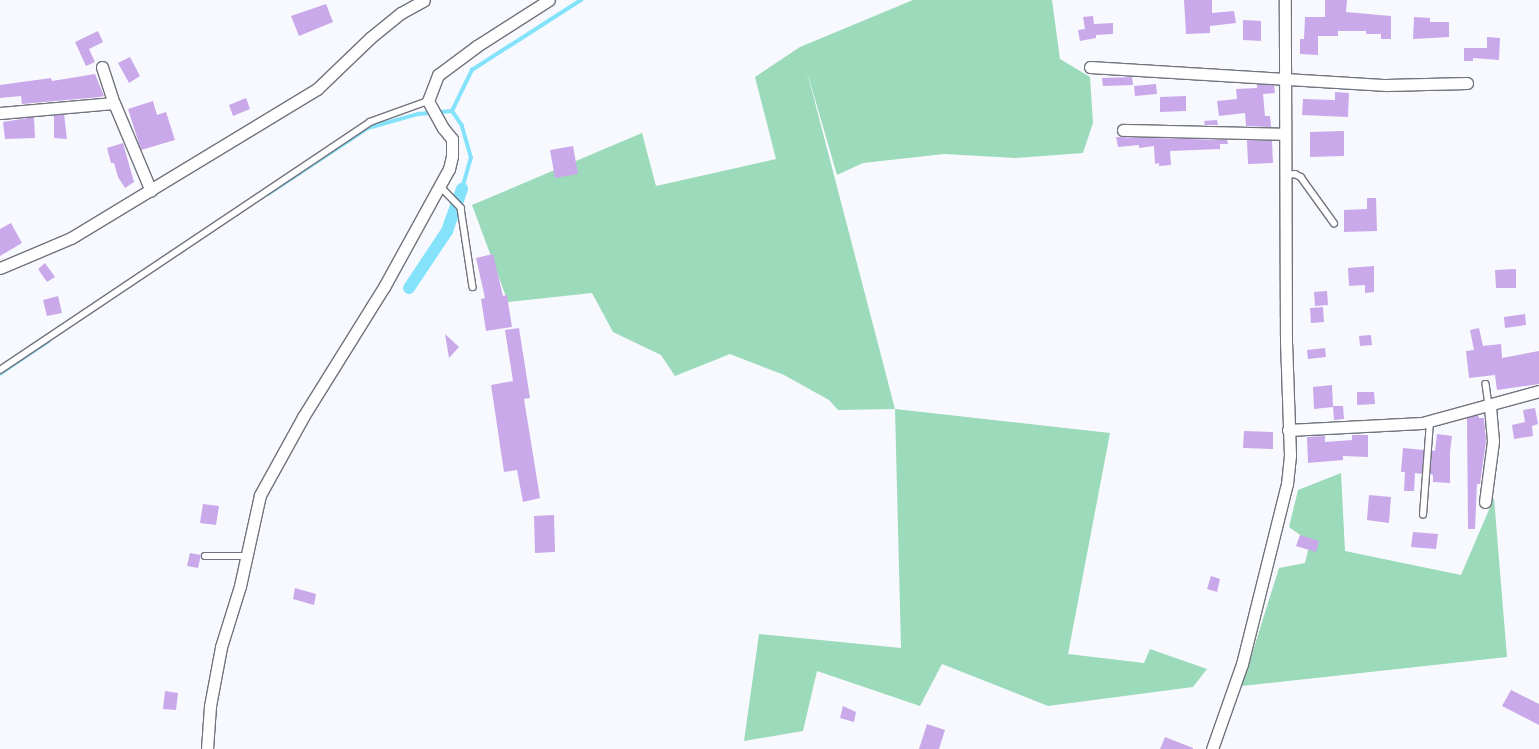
<!DOCTYPE html>
<html>
<head>
<meta charset="utf-8">
<style>
	body { margin:0 }
	#map { position:relative; width:1539px; height:749px; overflow:hidden; background:#f8f9fe; font-family:"Asap Condensed",sans-serif }
	div>[style] { position:absolute }
	.green>* { inset:0; background:#9bdaba }
	.stream>* { height:3.5px; margin:-1.75px; padding:0 1.75px; transform-origin:1.75px; border-radius:1.75px; background:#84e3fb }
	.canal>* { height:12px; margin:-6px; padding:0 6px; transform-origin:6px; border-radius:6px; background:#84e3fb }
	.building>* { inset:0; background:#caa9ea }
	.roads { filter:drop-shadow(1px 0 #71737d) drop-shadow(-1px 0 #71737d) drop-shadow(0 1px #71737d) drop-shadow(0 -1px #71737d) }
	.lane>* { height:5.5px; margin:-2.75px; padding:0 2.75px; transform-origin:2.75px; border-radius:2.75px; background:#fff }
	.street>* { height:11px; margin:-5.5px; padding:0 5.5px; transform-origin:5.5px; border-radius:5.5px; background:#fff }
	span { translate:-50% -50%; white-space:nowrap; text-align:center; line-height:1.15; -webkit-text-stroke:3px #fff; paint-order:stroke }
</style>
</head>
<body>
<div id="map">
	<div class="green">
		<div style="clip-path:polygon(913px 0,1052px 0,1060px 59px,1090px 77px,1093px 123px,1083px 153px,1016px 158px,944px 154px,863px 163px,837px 175px,806px 68px,895px 409px,1110px 433px,1068px 654px,1144px 663px,1150px 649px,1207px 669px,1193px 687px,1048px 706px,942px 664px,920px 706px,817px 671px,803px 731px,744px 741px,759px 634px,901px 648px,895px 409px,838px 410px,829px 400px,784px 375px,730px 354px,675px 376px,661px 355px,613px 332px,592px 293px,508px 302px,472px 205px,642px 133px,656px 186px,776px 159px,755px 77px,800px 47px)"></div>
		<div style="clip-path:polygon(1341px 473px,1345px 551px,1461px 575px,1494px 498px,1507px 657px,1242px 686px,1279px 568px,1305px 563px,1310px 542px,1289px 527px,1298px 490px)"></div>
	</div>
	<div class="stream">
		<div style="left:462px;top:189px;width:32px;rotate:-74deg"></div>
		<div style="left:471px;top:158px;width:33px;rotate:-106deg"></div>
		<div style="left:462px;top:126px;width:18px;rotate:-124deg"></div>
		<div style="left:452px;top:111px;width:46px;rotate:-64deg"></div>
		<div style="left:472px;top:70px;width:130px;rotate:-32.7deg"></div>
		<div style="left:268px;top:194px;width:120px;rotate:-33.4deg"></div>
		<div style="left:368px;top:128px;width:52px;rotate:-15.6deg"></div>
		<div style="left:418px;top:114px;width:34px;rotate:-5deg"></div>
		<div style="left:0;top:374px;width:59px;rotate:-34deg"></div>
	</div>
	<div class="canal">
		<div style="left:409px;top:288px;width:69px;rotate:-56.3deg"></div>
		<div style="left:447px;top:231px;width:45px;rotate:-70.3deg"></div>
	</div>
	<div class="building">
		<div style="clip-path:polygon(1184px 0,1212px 0,1212px 13px,1234px 11px,1236px 23px,1210px 26px,1210px 33px,1186px 34px)"></div>
		<div style="clip-path:polygon(1325px 0,1347px 0,1346px 12px,1391px 16px,1391px 39px,1381px 39px,1381px 34px,1366px 34px,1366px 31px,1338px 31px,1338px 36px,1318px 36px,1318px 55px,1300px 54px,1300px 39px,1304px 39px,1305px 17px,1325px 17px)"></div>
		<div style="clip-path:polygon(326px 4px,333px 22px,299px 36px,291px 16px)"></div>
		<div style="clip-path:polygon(1093px 16px,1094px 24px,1113px 23px,1113px 34px,1096px 35px,1096px 38px,1080px 41px,1078px 30px,1085px 29px,1083px 17px)"></div>
		<div style="clip-path:polygon(1414px 17px,1430px 18px,1430px 22px,1449px 22px,1449px 37px,1413px 39px)"></div>
		<div style="clip-path:polygon(1243px 20px,1261px 21px,1261px 41px,1243px 40px)"></div>
		<div style="clip-path:polygon(98px 31px,103px 42px,89px 49px,95px 62px,86px 66px,75px 42px)"></div>
		<div style="clip-path:polygon(1487px 37px,1500px 38px,1499px 60px,1473px 58px,1473px 61px,1464px 61px,1464px 48px,1487px 48px)"></div>
		<div style="clip-path:polygon(130px 57px,140px 76px,129px 83px,118px 63px)"></div>
		<div style="clip-path:polygon(95px 74px,104px 96px,100px 97px,22px 104px,21px 96px,0 98px,0 85px,51px 78px,52px 81px)"></div>
		<div style="clip-path:polygon(1132px 77px,1133px 85px,1103px 86px,1102px 78px)"></div>
		<div style="clip-path:polygon(1156px 84px,1157px 94px,1135px 96px,1134px 86px)"></div>
		<div style="clip-path:polygon(1257px 84px,1274px 85px,1275px 93px,1263px 94px,1265px 116px,1270px 116px,1271px 127px,1246px 126px,1245px 113px,1219px 116px,1217px 101px,1237px 99px,1236px 89px,1257px 88px)"></div>
		<div style="clip-path:polygon(1335px 92px,1349px 93px,1348px 117px,1302px 115px,1303px 99px,1335px 100px)"></div>
		<div style="clip-path:polygon(1186px 96px,1186px 111px,1160px 112px,1160px 97px)"></div>
		<div style="clip-path:polygon(246px 98px,250px 109px,233px 116px,229px 105px)"></div>
		<div style="clip-path:polygon(153px 101px,157px 115px,166px 112px,175px 140px,141px 150px,128px 109px)"></div>
		<div style="clip-path:polygon(64px 114px,67px 139px,54px 138px,54px 115px)"></div>
		<div style="clip-path:polygon(34px 117px,35px 138px,5px 139px,3px 122px)"></div>
		<div style="clip-path:polygon(1217px 120px,1218px 125px,1205px 125px,1204px 121px)"></div>
		<div style="clip-path:polygon(1344px 131px,1344px 156px,1310px 157px,1310px 132px)"></div>
		<div style="clip-path:polygon(1116px 137px,1227px 140px,1228px 144px,1220px 144px,1220px 149px,1170px 151px,1171px 165px,1159px 166px,1159px 163px,1155px 164px,1154px 146px,1139px 148px,1139px 145px,1118px 147px)"></div>
		<div style="clip-path:polygon(1247px 140px,1272px 141px,1273px 163px,1248px 164px)"></div>
		<div style="clip-path:polygon(123px 143px,134px 182px,125px 188px,118px 177px,114px 163px,111px 163px,107px 148px)"></div>
		<div style="clip-path:polygon(573px 146px,578px 174px,555px 178px,550px 150px)"></div>
		<div style="clip-path:polygon(1367px 198px,1376px 198px,1377px 231px,1344px 232px,1344px 210px,1367px 209px)"></div>
		<div style="clip-path:polygon(11px 223px,22px 243px,0 256px,0 229px)"></div>
		<div style="clip-path:polygon(493px 254px,503px 296px,507px 295px,512px 327px,486px 331px,481px 299px,485px 298px,476px 258px)"></div>
		<div style="clip-path:polygon(45px 263px,55px 277px,47px 282px,38px 269px)"></div>
		<div style="clip-path:polygon(1374px 266px,1374px 292px,1365px 293px,1365px 285px,1349px 286px,1348px 268px)"></div>
		<div style="clip-path:polygon(1516px 269px,1516px 288px,1496px 288px,1495px 270px)"></div>
		<div style="clip-path:polygon(1327px 291px,1328px 305px,1315px 306px,1314px 292px)"></div>
		<div style="clip-path:polygon(58px 296px,62px 313px,47px 316px,43px 300px)"></div>
		<div style="clip-path:polygon(1323px 307px,1324px 322px,1311px 323px,1310px 308px)"></div>
		<div style="clip-path:polygon(1525px 314px,1526px 325px,1505px 328px,1504px 317px)"></div>
		<div style="clip-path:polygon(519px 328px,530px 398px,524px 399px,540px 498px,523px 502px,517px 470px,504px 472px,491px 385px,513px 381px,505px 330px)"></div>
		<div style="clip-path:polygon(1479px 328px,1483px 346px,1501px 344px,1502px 358px,1539px 351px,1539px 384px,1497px 390px,1495px 375px,1469px 378px,1466px 351px,1474px 350px,1470px 330px)"></div>
		<div style="clip-path:polygon(445px 334px,459px 347px,449px 358px)"></div>
		<div style="clip-path:polygon(1371px 335px,1372px 345px,1360px 346px,1359px 336px)"></div>
		<div style="clip-path:polygon(1325px 348px,1326px 357px,1308px 359px,1307px 350px)"></div>
		<div style="clip-path:polygon(1332px 385px,1333px 407px,1314px 409px,1313px 387px)"></div>
		<div style="clip-path:polygon(1357px 392px,1374px 392px,1375px 404px,1357px 405px)"></div>
		<div style="clip-path:polygon(1333px 406px,1343px 406px,1344px 419px,1334px 420px)"></div>
		<div style="clip-path:polygon(1535px 408px,1538px 424px,1532px 426px,1533px 436px,1514px 439px,1512px 425px,1525px 422px,1523px 410px)"></div>
		<div style="clip-path:polygon(1478px 415px,1479px 418px,1484px 418px,1486px 441px,1480px 484px,1477px 484px,1475px 529px,1468px 529px,1467px 418px)"></div>
		<div style="clip-path:polygon(1244px 431px,1273px 432px,1273px 449px,1243px 448px)"></div>
		<div style="clip-path:polygon(1437px 434px,1452px 436px,1450px 452px,1450px 483px,1433px 482px,1433px 475px,1430px 474px,1432px 450px,1435px 451px)"></div>
		<div style="clip-path:polygon(1352px 435px,1368px 435px,1368px 457px,1343px 456px,1343px 460px,1308px 463px,1307px 437px,1325px 436px,1325px 442px,1352px 440px)"></div>
		<div style="clip-path:polygon(1403px 448px,1424px 450px,1422px 474px,1415px 473px,1414px 491px,1404px 491px,1405px 472px,1401px 472px)"></div>
		<div style="clip-path:polygon(1369px 495px,1391px 497px,1389px 523px,1367px 520px)"></div>
		<div style="clip-path:polygon(203px 504px,219px 506px,216px 525px,200px 523px)"></div>
		<div style="clip-path:polygon(554px 515px,555px 552px,535px 553px,534px 516px)"></div>
		<div style="clip-path:polygon(1413px 532px,1438px 534px,1436px 549px,1411px 547px)"></div>
		<div style="clip-path:polygon(1300px 535px,1319px 541px,1316px 552px,1296px 546px)"></div>
		<div style="clip-path:polygon(190px 553px,201px 555px,198px 568px,187px 566px)"></div>
		<div style="clip-path:polygon(1211px 576px,1220px 579px,1217px 592px,1207px 589px)"></div>
		<div style="clip-path:polygon(295px 588px,316px 594px,314px 605px,293px 599px)"></div>
		<div style="clip-path:polygon(1511px 690px,1539px 704px,1539px 725px,1502px 706px)"></div>
		<div style="clip-path:polygon(165px 691px,178px 693px,176px 710px,163px 709px)"></div>
		<div style="clip-path:polygon(843px 706px,856px 712px,854px 722px,840px 718px)"></div>
		<div style="clip-path:polygon(927px 724px,945px 730px,939px 749px,919px 749px)"></div>
		<div style="clip-path:polygon(1165px 737px,1193px 748px,1193px 749px,1160px 749px)"></div>
	</div>
	<div class="roads">
		<div class="lane">
			<div style="left:1287px;top:175px;width:8px;rotate:-7deg"></div>
			<div style="left:1295px;top:174px;width:7px;rotate:27deg"></div>
			<div style="left:1301px;top:177px;width:57px;rotate:54.3deg"></div>
			<div style="left:441px;top:187px;width:29px;rotate:46deg"></div>
			<div style="left:461px;top:208px;width:80px;rotate:81.4deg"></div>
			<div style="left:0;top:370px;width:445px;rotate:-33.8deg"></div>
			<div style="left:370px;top:122px;width:62px;rotate:-19.9deg"></div>
			<div style="left:1486px;top:384px;width:21px;rotate:82deg"></div>
			<div style="left:1423px;top:515px;width:94px;rotate:-85.7deg"></div>
			<div style="left:205px;top:556px;width:41px"></div>
		</div>
		<div class="street">
			<div style="left:102px;top:67px;width:38px;rotate:72deg"></div>
			<div style="left:1090px;top:67px;width:297px;rotate:3.5deg"></div>
			<div style="left:1386px;top:85px;width:81px;rotate:-1.4deg"></div>
			<div style="left:0;top:113px;width:114px;rotate:-5deg"></div>
			<div style="left:114px;top:103px;width:95px;rotate:67.2deg"></div>
			<div style="left:1123px;top:130px;width:162px;rotate:1.4deg"></div>
			<div style="left:0;top:268px;width:77px;rotate:-22.9deg"></div>
			<div style="left:71px;top:238px;width:288px;rotate:-31.2deg"></div>
			<div style="left:317px;top:89px;width:74px;rotate:-43.9deg"></div>
			<div style="left:370px;top:38px;width:40px;rotate:-39deg"></div>
			<div style="left:401px;top:13px;width:26px;rotate:-29deg"></div>
			<div style="left:1288px;top:430px;width:134px;rotate:-3deg"></div>
			<div style="left:1422px;top:423px;width:121px;rotate:-15.3deg"></div>
			<div style="left:1485px;top:502px;width:62px;rotate:-82.5deg"></div>
			<div style="left:1493px;top:441px;width:35px;rotate:-95deg"></div>
			<div style="left:207px;top:749px;width:43px;rotate:-86deg"></div>
			<div style="left:210px;top:706px;width:60px;rotate:-79.4deg"></div>
			<div style="left:221px;top:647px;width:64px;rotate:-72.7deg"></div>
			<div style="left:240px;top:586px;width:93px;rotate:-77.6deg"></div>
			<div style="left:260px;top:495px;width:89px;rotate:-61.1deg"></div>
			<div style="left:303px;top:417px;width:153px;rotate:-58.1deg"></div>
			<div style="left:384px;top:287px;width:135px;rotate:-61.2deg"></div>
			<div style="left:449px;top:169px;width:13px;rotate:-77deg"></div>
			<div style="left:452px;top:156px;width:17px;rotate:-90deg"></div>
			<div style="left:452px;top:139px;width:14px;rotate:-129deg"></div>
			<div style="left:443px;top:128px;width:31px;rotate:-119deg"></div>
			<div style="left:428px;top:101px;width:28px;rotate:-69deg"></div>
			<div style="left:438px;top:75px;width:49px;rotate:-36.6deg"></div>
			<div style="left:477px;top:46px;width:85px;rotate:-32.6deg"></div>
			<div style="left:1212px;top:749px;width:90px;rotate:-70.6deg"></div>
			<div style="left:1242px;top:664px;width:186px;rotate:-76deg"></div>
			<div style="left:1287px;top:484px;width:29px;rotate:-84deg"></div>
			<div style="left:1290px;top:455px;width:112px;rotate:-92deg"></div>
			<div style="left:1286px;top:343px;width:343px;rotate:-90.2deg"></div>
		</div>
	</div>
</div>
</body>
</html>
